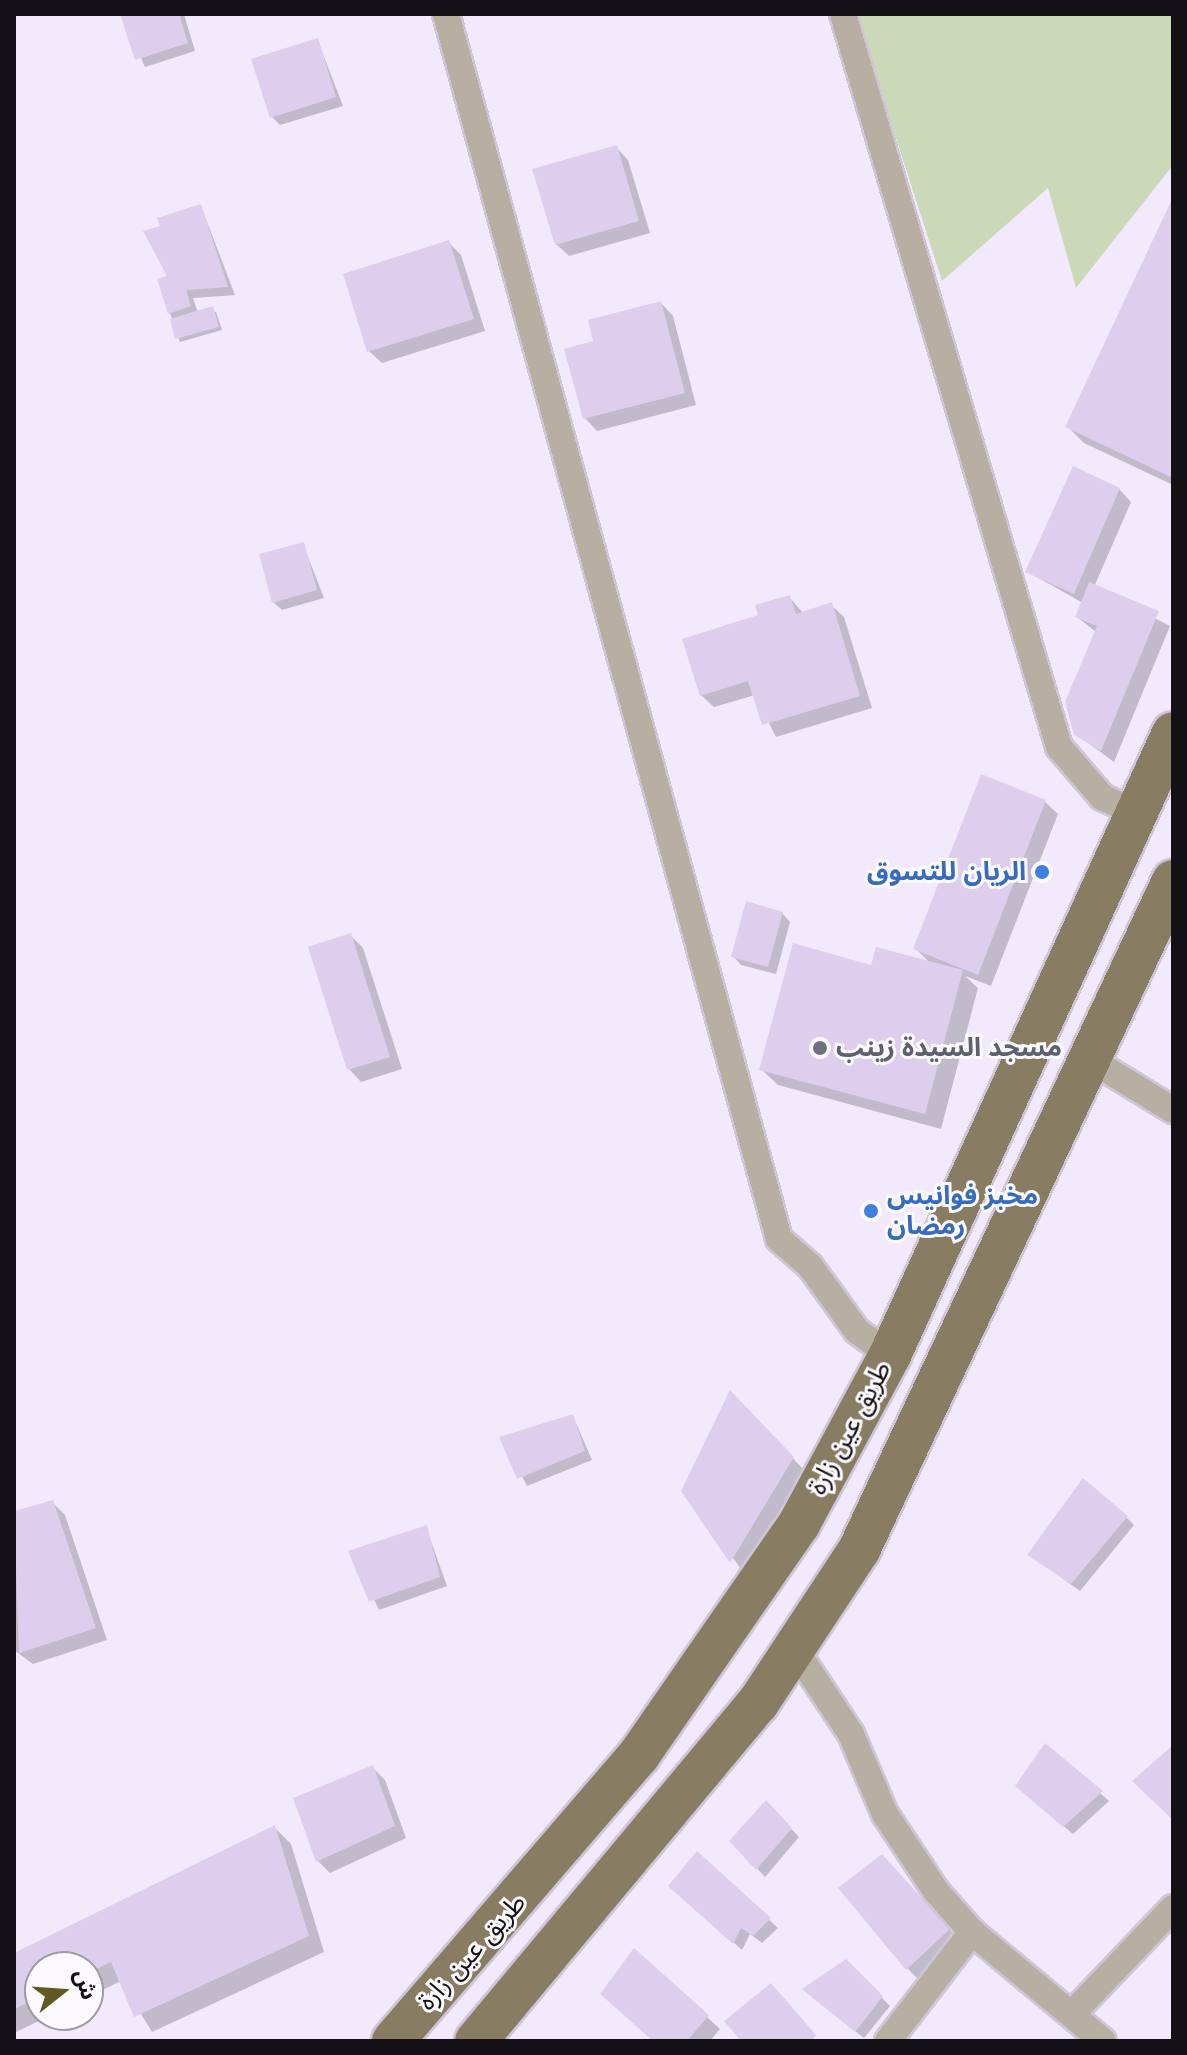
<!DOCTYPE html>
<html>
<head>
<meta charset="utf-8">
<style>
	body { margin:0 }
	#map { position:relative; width:1187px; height:2055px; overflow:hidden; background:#f2e9fd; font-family:Arial,"Noto Sans Arabic",sans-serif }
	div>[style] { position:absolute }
	.green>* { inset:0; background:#ccd9b9 }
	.shadow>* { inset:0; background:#0003 }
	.building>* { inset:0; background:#ddceee }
	.roads { filter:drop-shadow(2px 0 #cec6d8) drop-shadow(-2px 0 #cec6d8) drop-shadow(0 2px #cec6d8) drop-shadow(0 -2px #cec6d8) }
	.minor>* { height:26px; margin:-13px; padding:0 13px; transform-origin:13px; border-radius:13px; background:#b7b0a2 }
	.primary>* { height:42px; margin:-21px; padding:0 21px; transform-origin:21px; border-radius:21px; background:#887c63 }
	.dots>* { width:22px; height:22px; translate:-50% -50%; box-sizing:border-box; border:4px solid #fcfafe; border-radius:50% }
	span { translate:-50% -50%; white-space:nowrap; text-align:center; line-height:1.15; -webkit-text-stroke:6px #fcfafe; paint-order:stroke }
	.shop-label { font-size:26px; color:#366cbe; font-weight:700 }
	.right { translate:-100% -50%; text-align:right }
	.left { translate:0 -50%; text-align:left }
	.worship-label { font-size:26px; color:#5b616d; font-weight:700 }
	.street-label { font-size:26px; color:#131016 }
	.frame { position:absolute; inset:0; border:16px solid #131016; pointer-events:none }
	.north { position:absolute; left:24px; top:1951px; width:80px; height:80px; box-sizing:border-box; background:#fcfafe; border:2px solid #9f9ca1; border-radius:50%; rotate:73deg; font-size:22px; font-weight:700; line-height:32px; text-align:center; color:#131016 }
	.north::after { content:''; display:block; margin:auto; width:28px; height:36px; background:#615824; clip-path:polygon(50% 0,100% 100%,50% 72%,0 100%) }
</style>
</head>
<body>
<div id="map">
	<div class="green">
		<div style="clip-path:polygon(856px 14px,1173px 14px,1173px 165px,1076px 288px,1048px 188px,942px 281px)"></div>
	</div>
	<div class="shadow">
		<div style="clip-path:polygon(122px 14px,184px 14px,195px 51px,145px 67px)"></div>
		<div style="clip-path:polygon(318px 41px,343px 106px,280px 125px,272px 117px)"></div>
		<div style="clip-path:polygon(616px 147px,628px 160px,650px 233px,569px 256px,556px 244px)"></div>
		<div style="clip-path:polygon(1173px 201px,1173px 485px,1084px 443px,1068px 427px)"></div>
		<div style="clip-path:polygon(201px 206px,235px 295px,193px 298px,198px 313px,216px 312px,222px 330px,180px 342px,170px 313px,162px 228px)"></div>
		<div style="clip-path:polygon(448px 242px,461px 255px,485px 331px,382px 363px,369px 351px)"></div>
		<div style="clip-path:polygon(661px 303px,673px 316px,696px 405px,597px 431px,585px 418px,595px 343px)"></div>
		<div style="clip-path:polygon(1119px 489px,1131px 502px,1094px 587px,1170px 626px,1114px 762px,1076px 734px,1096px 632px,1077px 617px,1083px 603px,1028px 572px)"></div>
		<div style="clip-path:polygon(303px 544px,324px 598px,282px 610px,273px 602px)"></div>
		<div style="clip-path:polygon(789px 597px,803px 613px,831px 605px,844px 617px,872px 708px,776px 737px,755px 695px,714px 707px,701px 695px)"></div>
		<div style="clip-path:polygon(1045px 802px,1058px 814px,991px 986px,965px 976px,978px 988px,941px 1129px,778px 1085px,761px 1069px,873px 967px,931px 964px,915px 948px)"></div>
		<div style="clip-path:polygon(782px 913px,790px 922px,776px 974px,741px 965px,733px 956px)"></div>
		<div style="clip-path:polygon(351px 936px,363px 948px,402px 1069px,361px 1082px,349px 1069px)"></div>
		<div style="clip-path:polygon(730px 1393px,805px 1471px,744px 1573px,683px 1491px)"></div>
		<div style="clip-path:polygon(573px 1416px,592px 1460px,527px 1486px,502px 1438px)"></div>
		<div style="clip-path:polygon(53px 1503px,65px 1515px,107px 1640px,33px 1664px,14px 1650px,14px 1514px)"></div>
		<div style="clip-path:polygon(1126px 1517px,1134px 1525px,1080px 1591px,1030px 1555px)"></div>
		<div style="clip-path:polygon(426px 1527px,447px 1586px,379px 1610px,351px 1552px)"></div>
		<div style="clip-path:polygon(1046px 1746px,1109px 1801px,1073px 1834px,1026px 1794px)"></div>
		<div style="clip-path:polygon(372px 1767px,385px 1780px,406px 1838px,330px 1873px,318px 1861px)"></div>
		<div style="clip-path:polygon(766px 1803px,799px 1837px,765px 1877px,732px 1841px)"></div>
		<div style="clip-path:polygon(275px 1828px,291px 1844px,324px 1952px,152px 2032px,121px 1981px,88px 1997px,88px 1967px,40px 1967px,40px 2015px,51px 2015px,14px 2033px,14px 1955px)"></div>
		<div style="clip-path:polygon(698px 1854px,778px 1928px,762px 1943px,750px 1934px,742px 1950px,679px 1894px)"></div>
		<div style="clip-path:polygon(894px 1869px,961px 1942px,920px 1981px,907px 1968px)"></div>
		<div style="clip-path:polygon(635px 1951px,720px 2029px,710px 2041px,655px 2041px)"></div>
		<div style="clip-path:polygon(846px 1962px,890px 2006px,864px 2038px,812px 1997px)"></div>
	</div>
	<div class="building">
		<div style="clip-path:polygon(120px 14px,179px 14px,188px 43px,135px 60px)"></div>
		<div style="clip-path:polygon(318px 38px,336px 97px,270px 118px,251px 59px)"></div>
		<div style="clip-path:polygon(617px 145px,639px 221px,555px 245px,532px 169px)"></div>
		<div style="clip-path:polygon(1173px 197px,1173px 478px,1065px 427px)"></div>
		<div style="clip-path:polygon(201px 204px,228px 287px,186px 290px,191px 306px,168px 314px,157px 279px,167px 276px,143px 231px,160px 226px,157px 218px)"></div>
		<div style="clip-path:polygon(449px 240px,474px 319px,367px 352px,343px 274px)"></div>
		<div style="clip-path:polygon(661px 301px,685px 393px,583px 419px,564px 349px,593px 341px,588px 320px)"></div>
		<div style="clip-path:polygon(213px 306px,219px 327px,175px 339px,170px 319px)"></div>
		<div style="clip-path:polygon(1073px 466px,1120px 488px,1074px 594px,1025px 572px)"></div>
		<div style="clip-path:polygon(304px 542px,317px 590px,272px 603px,259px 554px)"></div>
		<div style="clip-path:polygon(1089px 582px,1159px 611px,1101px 751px,1074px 735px,1065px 702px,1097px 626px,1075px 617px)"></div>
		<div style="clip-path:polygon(790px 595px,796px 614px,832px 602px,860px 696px,762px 725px,748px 681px,700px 696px,682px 639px,758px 615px,755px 605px)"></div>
		<div style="clip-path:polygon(981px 774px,1046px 800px,978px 975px,913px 949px)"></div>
		<div style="clip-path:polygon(746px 901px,783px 912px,768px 967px,731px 957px)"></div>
		<div style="clip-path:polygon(351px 933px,390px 1057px,347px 1070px,308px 947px)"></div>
		<div style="clip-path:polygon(793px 943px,871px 965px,876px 947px,963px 970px,925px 1114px,759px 1070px)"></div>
		<div style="clip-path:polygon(730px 1390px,794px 1457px,730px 1563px,681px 1491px)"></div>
		<div style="clip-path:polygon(573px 1414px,585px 1451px,517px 1479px,499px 1437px)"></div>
		<div style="clip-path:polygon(1083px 1478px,1128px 1516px,1071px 1584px,1027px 1555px)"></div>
		<div style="clip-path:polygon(53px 1500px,96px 1628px,19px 1653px,14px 1511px)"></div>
		<div style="clip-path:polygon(427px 1525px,440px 1577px,369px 1602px,348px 1551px)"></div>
		<div style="clip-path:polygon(1045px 1743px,1103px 1791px,1063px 1827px,1015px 1786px)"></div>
		<div style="clip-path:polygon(1173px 1745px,1173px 1820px,1132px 1781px)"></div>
		<div style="clip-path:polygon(373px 1765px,395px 1826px,316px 1862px,293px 1798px)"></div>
		<div style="clip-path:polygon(766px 1800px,792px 1828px,756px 1870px,729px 1841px)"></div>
		<div style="clip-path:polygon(275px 1825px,309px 1936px,134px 2017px,111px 1962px,88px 1973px,88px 1967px,40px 1967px,40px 1997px,14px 2009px,14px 1953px)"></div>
		<div style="clip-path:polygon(697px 1851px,771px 1918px,753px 1936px,741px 1928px,733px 1944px,668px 1886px)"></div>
		<div style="clip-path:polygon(882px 1854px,950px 1929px,906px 1970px,838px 1888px)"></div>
		<div style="clip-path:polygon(634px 1948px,709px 2015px,687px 2041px,653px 2041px,600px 1994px)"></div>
		<div style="clip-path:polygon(846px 1959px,883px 1996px,855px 2032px,802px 1989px)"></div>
		<div style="clip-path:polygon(771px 1983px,816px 2035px,812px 2041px,741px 2041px,724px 2021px)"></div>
	</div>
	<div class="roads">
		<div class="minor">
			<div style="left:446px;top:14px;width:1269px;rotate:74.79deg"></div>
			<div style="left:779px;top:1239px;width:41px;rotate:41.1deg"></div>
			<div style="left:810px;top:1266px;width:80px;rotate:54.1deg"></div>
			<div style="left:857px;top:1331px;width:41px;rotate:36deg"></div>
			<div style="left:843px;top:14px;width:764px;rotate:73.58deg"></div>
			<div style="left:1059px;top:747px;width:66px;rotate:49.3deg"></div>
			<div style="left:1102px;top:797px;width:38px;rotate:25deg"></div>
			<div style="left:1091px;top:1060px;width:96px;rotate:31.4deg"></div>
			<div style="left:796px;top:1651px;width:100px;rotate:56.5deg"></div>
			<div style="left:851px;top:1734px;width:87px;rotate:67deg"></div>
			<div style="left:885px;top:1814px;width:92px;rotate:56.5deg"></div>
			<div style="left:936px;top:1891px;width:55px;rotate:48.7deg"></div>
			<div style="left:972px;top:1932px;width:170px;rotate:39.8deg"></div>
			<div style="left:1073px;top:2013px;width:145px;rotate:-46.4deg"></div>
			<div style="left:888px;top:2041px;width:138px;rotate:-52.4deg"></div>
		</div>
		<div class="primary">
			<div style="left:393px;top:2041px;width:377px;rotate:-49.3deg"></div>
			<div style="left:639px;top:1755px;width:281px;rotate:-55.3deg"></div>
			<div style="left:799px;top:1524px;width:192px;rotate:-61.7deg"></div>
			<div style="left:890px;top:1355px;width:683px;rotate:-65.54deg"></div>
			<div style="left:476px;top:2041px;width:440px;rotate:-50.2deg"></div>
			<div style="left:758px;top:1703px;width:183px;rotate:-56.6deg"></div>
			<div style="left:859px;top:1550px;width:739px;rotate:-64.86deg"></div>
		</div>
	</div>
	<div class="dots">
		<div style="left:1042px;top:872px;background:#3f7fe0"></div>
		<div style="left:820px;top:1048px;background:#6b7280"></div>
		<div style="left:871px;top:1211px;background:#3f7fe0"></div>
	</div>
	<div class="shop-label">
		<span class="right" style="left:1026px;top:872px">الريان للتسوق</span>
		<span class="left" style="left:887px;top:1211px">مخبز فوانيس<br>رمضان</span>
	</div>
	<div class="worship-label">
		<span class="left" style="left:836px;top:1048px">مسجد السيدة زينب</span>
	</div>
	<div class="street-label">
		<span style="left:850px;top:1428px;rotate:-62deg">طريق عين زارة</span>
		<span style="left:472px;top:1952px;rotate:-48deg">طريق عين زارة</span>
	</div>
	<div class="frame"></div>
	<div class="north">ش</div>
</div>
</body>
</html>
